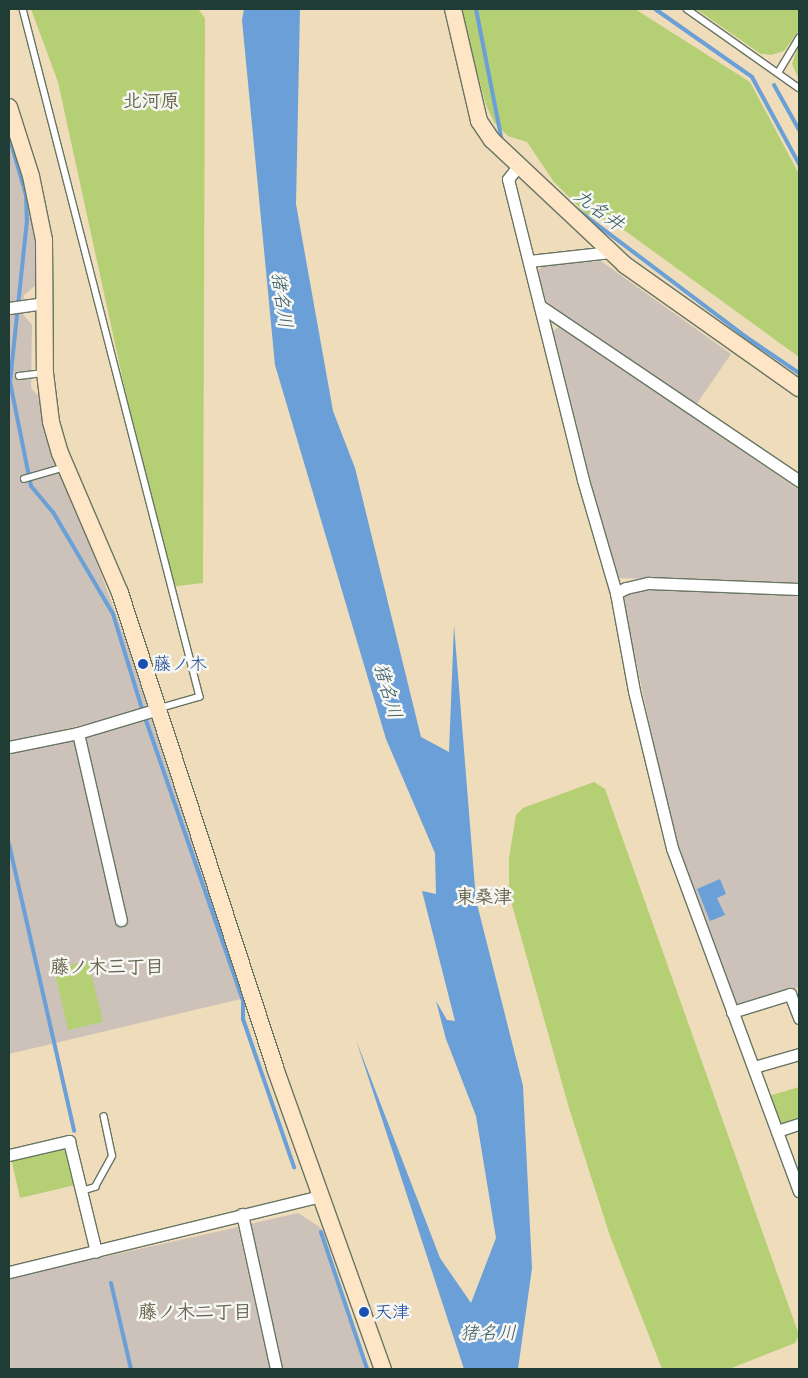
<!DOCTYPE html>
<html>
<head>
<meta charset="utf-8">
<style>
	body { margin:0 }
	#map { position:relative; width:808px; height:1378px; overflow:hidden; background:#eedcba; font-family:Itim,"Klee One",sans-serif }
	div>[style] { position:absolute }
	.industrial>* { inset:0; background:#ccc2b9 }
	.green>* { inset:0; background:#b5cf74 }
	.water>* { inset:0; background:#6a9fd7 }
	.stream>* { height:4px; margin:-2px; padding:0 2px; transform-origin:2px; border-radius:2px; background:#6a9fd7 }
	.roads { filter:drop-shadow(1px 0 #677563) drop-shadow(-1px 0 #677563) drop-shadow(0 1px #677563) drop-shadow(0 -1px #677563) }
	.lane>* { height:5.5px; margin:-2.75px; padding:0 2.75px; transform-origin:2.75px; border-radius:2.75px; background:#fff }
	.street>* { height:11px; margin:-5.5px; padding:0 5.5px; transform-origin:5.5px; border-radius:5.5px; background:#fff }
	.secondary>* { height:16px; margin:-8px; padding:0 8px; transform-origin:8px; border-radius:8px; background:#fee5c5 }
	.dots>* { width:14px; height:14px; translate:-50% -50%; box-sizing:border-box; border:2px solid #f6f6f2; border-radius:50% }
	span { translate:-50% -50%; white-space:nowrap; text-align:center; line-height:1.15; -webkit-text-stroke:5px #f6f6f2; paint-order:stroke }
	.transit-label { font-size:18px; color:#164399 }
	.left { translate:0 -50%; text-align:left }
	.neighbourhood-label { font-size:19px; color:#66644d; font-weight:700 }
	.water-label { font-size:19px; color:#365a65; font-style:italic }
	.frame { position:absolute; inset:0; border:10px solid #1f3d34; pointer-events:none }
</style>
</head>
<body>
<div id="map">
	<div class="industrial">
		<div style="clip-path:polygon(9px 129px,26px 174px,39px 249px,36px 285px,24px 295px,23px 314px,32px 325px,31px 388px,39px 397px,49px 435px,151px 708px,9px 743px)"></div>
		<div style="clip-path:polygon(601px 261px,731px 354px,696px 405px,547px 304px,537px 273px,542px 265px)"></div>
		<div style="clip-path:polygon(560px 326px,799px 490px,799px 583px,615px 578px,553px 331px)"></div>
		<div style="clip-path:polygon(648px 589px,799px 596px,799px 987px,734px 1008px,676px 847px,622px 596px)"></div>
		<div style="clip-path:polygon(153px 714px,245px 998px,9px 1054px,9px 751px)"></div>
		<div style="clip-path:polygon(298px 1213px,321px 1228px,369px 1369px,282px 1369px,250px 1224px)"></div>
		<div style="clip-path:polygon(238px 1227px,270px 1369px,9px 1369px,9px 1278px)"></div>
	</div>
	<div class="green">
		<div style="clip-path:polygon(31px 9px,198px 9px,205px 18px,203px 583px,168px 587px,58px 82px)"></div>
		<div style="clip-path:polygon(466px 9px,635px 9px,750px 82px,799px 174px,799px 357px,624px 230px,586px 214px,554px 182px,527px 142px,508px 136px,494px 122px,486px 105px,460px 10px)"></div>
		<div style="clip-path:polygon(696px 9px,799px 9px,799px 30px,784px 51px,771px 55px,761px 54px)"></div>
		<div style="clip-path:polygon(799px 44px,799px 80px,792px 64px)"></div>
		<div style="clip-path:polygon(594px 782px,605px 789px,799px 1335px,795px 1343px,729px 1369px,662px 1369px,610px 1236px,569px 1108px,509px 894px,509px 858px,516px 815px,523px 808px)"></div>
		<div style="clip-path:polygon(88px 961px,103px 1022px,68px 1030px,54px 969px)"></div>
		<div style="clip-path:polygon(799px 1087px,799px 1121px,780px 1126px,769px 1096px)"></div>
		<div style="clip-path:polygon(64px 1147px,75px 1185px,20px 1198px,11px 1158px)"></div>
	</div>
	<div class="water">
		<div style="clip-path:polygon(244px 9px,300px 9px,296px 204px,333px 411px,355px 468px,421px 737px,449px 752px,454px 625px,476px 900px,523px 1086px,532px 1268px,518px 1369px,464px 1369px,356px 1040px,440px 1258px,471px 1303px,496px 1238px,476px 1116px,446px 1039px,436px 1001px,447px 1020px,455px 1021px,422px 891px,436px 894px,435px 853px,386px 739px,275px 365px,242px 20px)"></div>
		<div style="clip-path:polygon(720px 879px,726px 894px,717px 898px,725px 915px,710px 921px,697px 889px)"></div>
	</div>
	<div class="stream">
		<div style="left:476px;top:9px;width:135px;rotate:78.9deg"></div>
		<div style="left:655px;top:9px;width:118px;rotate:35deg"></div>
		<div style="left:752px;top:77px;width:99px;rotate:61.6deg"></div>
		<div style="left:774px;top:85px;width:51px;rotate:60.9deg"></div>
		<div style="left:9px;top:136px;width:61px;rotate:73.9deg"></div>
		<div style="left:26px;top:195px;width:25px;rotate:88deg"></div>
		<div style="left:27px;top:220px;width:163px;rotate:96deg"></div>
		<div style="left:10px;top:382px;width:106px;rotate:78.6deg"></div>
		<div style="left:31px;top:486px;width:34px;rotate:50deg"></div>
		<div style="left:53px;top:512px;width:118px;rotate:59.5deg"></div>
		<div style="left:113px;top:614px;width:99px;rotate:73deg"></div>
		<div style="left:142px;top:709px;width:308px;rotate:70.9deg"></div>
		<div style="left:243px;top:1000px;width:19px;rotate:90deg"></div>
		<div style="left:243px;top:1019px;width:157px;rotate:71deg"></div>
		<div style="left:575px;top:208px;width:214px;rotate:37deg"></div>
		<div style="left:746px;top:337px;width:64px;rotate:34.2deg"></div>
		<div style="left:9px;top:844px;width:294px;rotate:77.2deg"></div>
		<div style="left:321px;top:1232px;width:145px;rotate:71.4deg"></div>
		<div style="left:111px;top:1283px;width:88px;rotate:76.9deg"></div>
	</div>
	<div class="roads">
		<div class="lane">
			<div style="left:23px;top:9px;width:710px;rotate:75.57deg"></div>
			<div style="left:200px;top:697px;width:43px;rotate:163.7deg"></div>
			<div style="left:687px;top:9px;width:137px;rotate:35.2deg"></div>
			<div style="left:778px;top:73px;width:41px;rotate:-59deg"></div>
			<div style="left:19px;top:376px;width:25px;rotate:-7deg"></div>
			<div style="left:24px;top:479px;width:43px;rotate:-16.3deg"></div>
			<div style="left:82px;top:1191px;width:14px;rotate:-17deg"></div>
			<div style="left:95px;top:1187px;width:35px;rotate:-61deg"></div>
			<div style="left:112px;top:1156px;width:40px;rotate:-102deg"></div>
		</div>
		<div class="street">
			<div style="left:519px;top:165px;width:18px;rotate:128deg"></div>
			<div style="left:508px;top:179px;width:310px;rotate:76deg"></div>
			<div style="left:583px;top:480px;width:118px;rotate:73.7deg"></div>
			<div style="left:616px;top:593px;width:100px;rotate:79.6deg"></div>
			<div style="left:634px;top:691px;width:162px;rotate:76.4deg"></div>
			<div style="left:672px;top:848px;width:366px;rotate:69.7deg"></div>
			<div style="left:529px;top:261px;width:82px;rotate:-6.3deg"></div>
			<div style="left:540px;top:306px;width:313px;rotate:34deg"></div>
			<div style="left:9px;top:308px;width:34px;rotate:-8deg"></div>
			<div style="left:616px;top:593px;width:11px;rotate:-27deg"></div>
			<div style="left:626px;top:588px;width:23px;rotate:-13deg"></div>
			<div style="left:648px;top:583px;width:151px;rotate:2.3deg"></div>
			<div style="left:78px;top:733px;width:192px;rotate:77.1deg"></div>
			<div style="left:9px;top:747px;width:70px;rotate:-11.5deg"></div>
			<div style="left:78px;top:733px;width:84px;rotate:-16.7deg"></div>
			<div style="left:732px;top:1012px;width:61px;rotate:-17.2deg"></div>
			<div style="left:790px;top:994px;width:26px;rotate:69deg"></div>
			<div style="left:754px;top:1067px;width:47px;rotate:-16.1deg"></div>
			<div style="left:777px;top:1131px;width:23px;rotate:-18deg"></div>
			<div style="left:9px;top:1155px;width:62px;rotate:-13.1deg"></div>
			<div style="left:69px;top:1141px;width:114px;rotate:76.3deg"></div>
			<div style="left:242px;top:1214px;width:159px;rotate:77.6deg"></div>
			<div style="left:9px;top:1272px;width:320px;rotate:-13.7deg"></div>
		</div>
		<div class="secondary">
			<div style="left:453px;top:9px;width:115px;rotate:76.9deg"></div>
			<div style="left:479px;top:121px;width:23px;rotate:56deg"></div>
			<div style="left:492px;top:140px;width:183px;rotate:43.2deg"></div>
			<div style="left:625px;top:265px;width:213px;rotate:35.3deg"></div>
			<div style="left:9px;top:107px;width:72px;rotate:72.3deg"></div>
			<div style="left:31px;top:176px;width:65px;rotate:78.5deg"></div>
			<div style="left:44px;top:240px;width:133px;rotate:89.6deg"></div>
			<div style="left:45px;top:373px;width:49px;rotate:83deg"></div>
			<div style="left:51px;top:422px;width:32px;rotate:74deg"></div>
			<div style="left:60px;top:453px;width:152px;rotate:66.8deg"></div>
			<div style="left:120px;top:593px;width:500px;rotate:71.9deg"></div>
			<div style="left:275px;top:1068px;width:320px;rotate:70.3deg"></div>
		</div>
	</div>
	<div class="dots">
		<div style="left:143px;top:664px;background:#1a4fb4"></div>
		<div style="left:364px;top:1312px;background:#1a4fb4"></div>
	</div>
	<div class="transit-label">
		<span class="left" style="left:153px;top:664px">藤ノ木</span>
		<span class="left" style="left:374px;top:1312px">天津</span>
	</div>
	<div class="neighbourhood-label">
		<span style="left:151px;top:101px">北河原</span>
		<span style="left:484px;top:897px">東桑津</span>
		<span style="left:107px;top:967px">藤ノ木三丁目</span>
		<span style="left:195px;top:1312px">藤ノ木二丁目</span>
	</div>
	<div class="water-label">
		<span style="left:599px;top:210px;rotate:37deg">九名井</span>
		<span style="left:282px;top:300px;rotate:82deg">猪名川</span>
		<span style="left:388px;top:691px;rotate:74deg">猪名川</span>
		<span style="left:488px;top:1333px">猪名川</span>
	</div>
	<div class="frame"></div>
</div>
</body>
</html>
